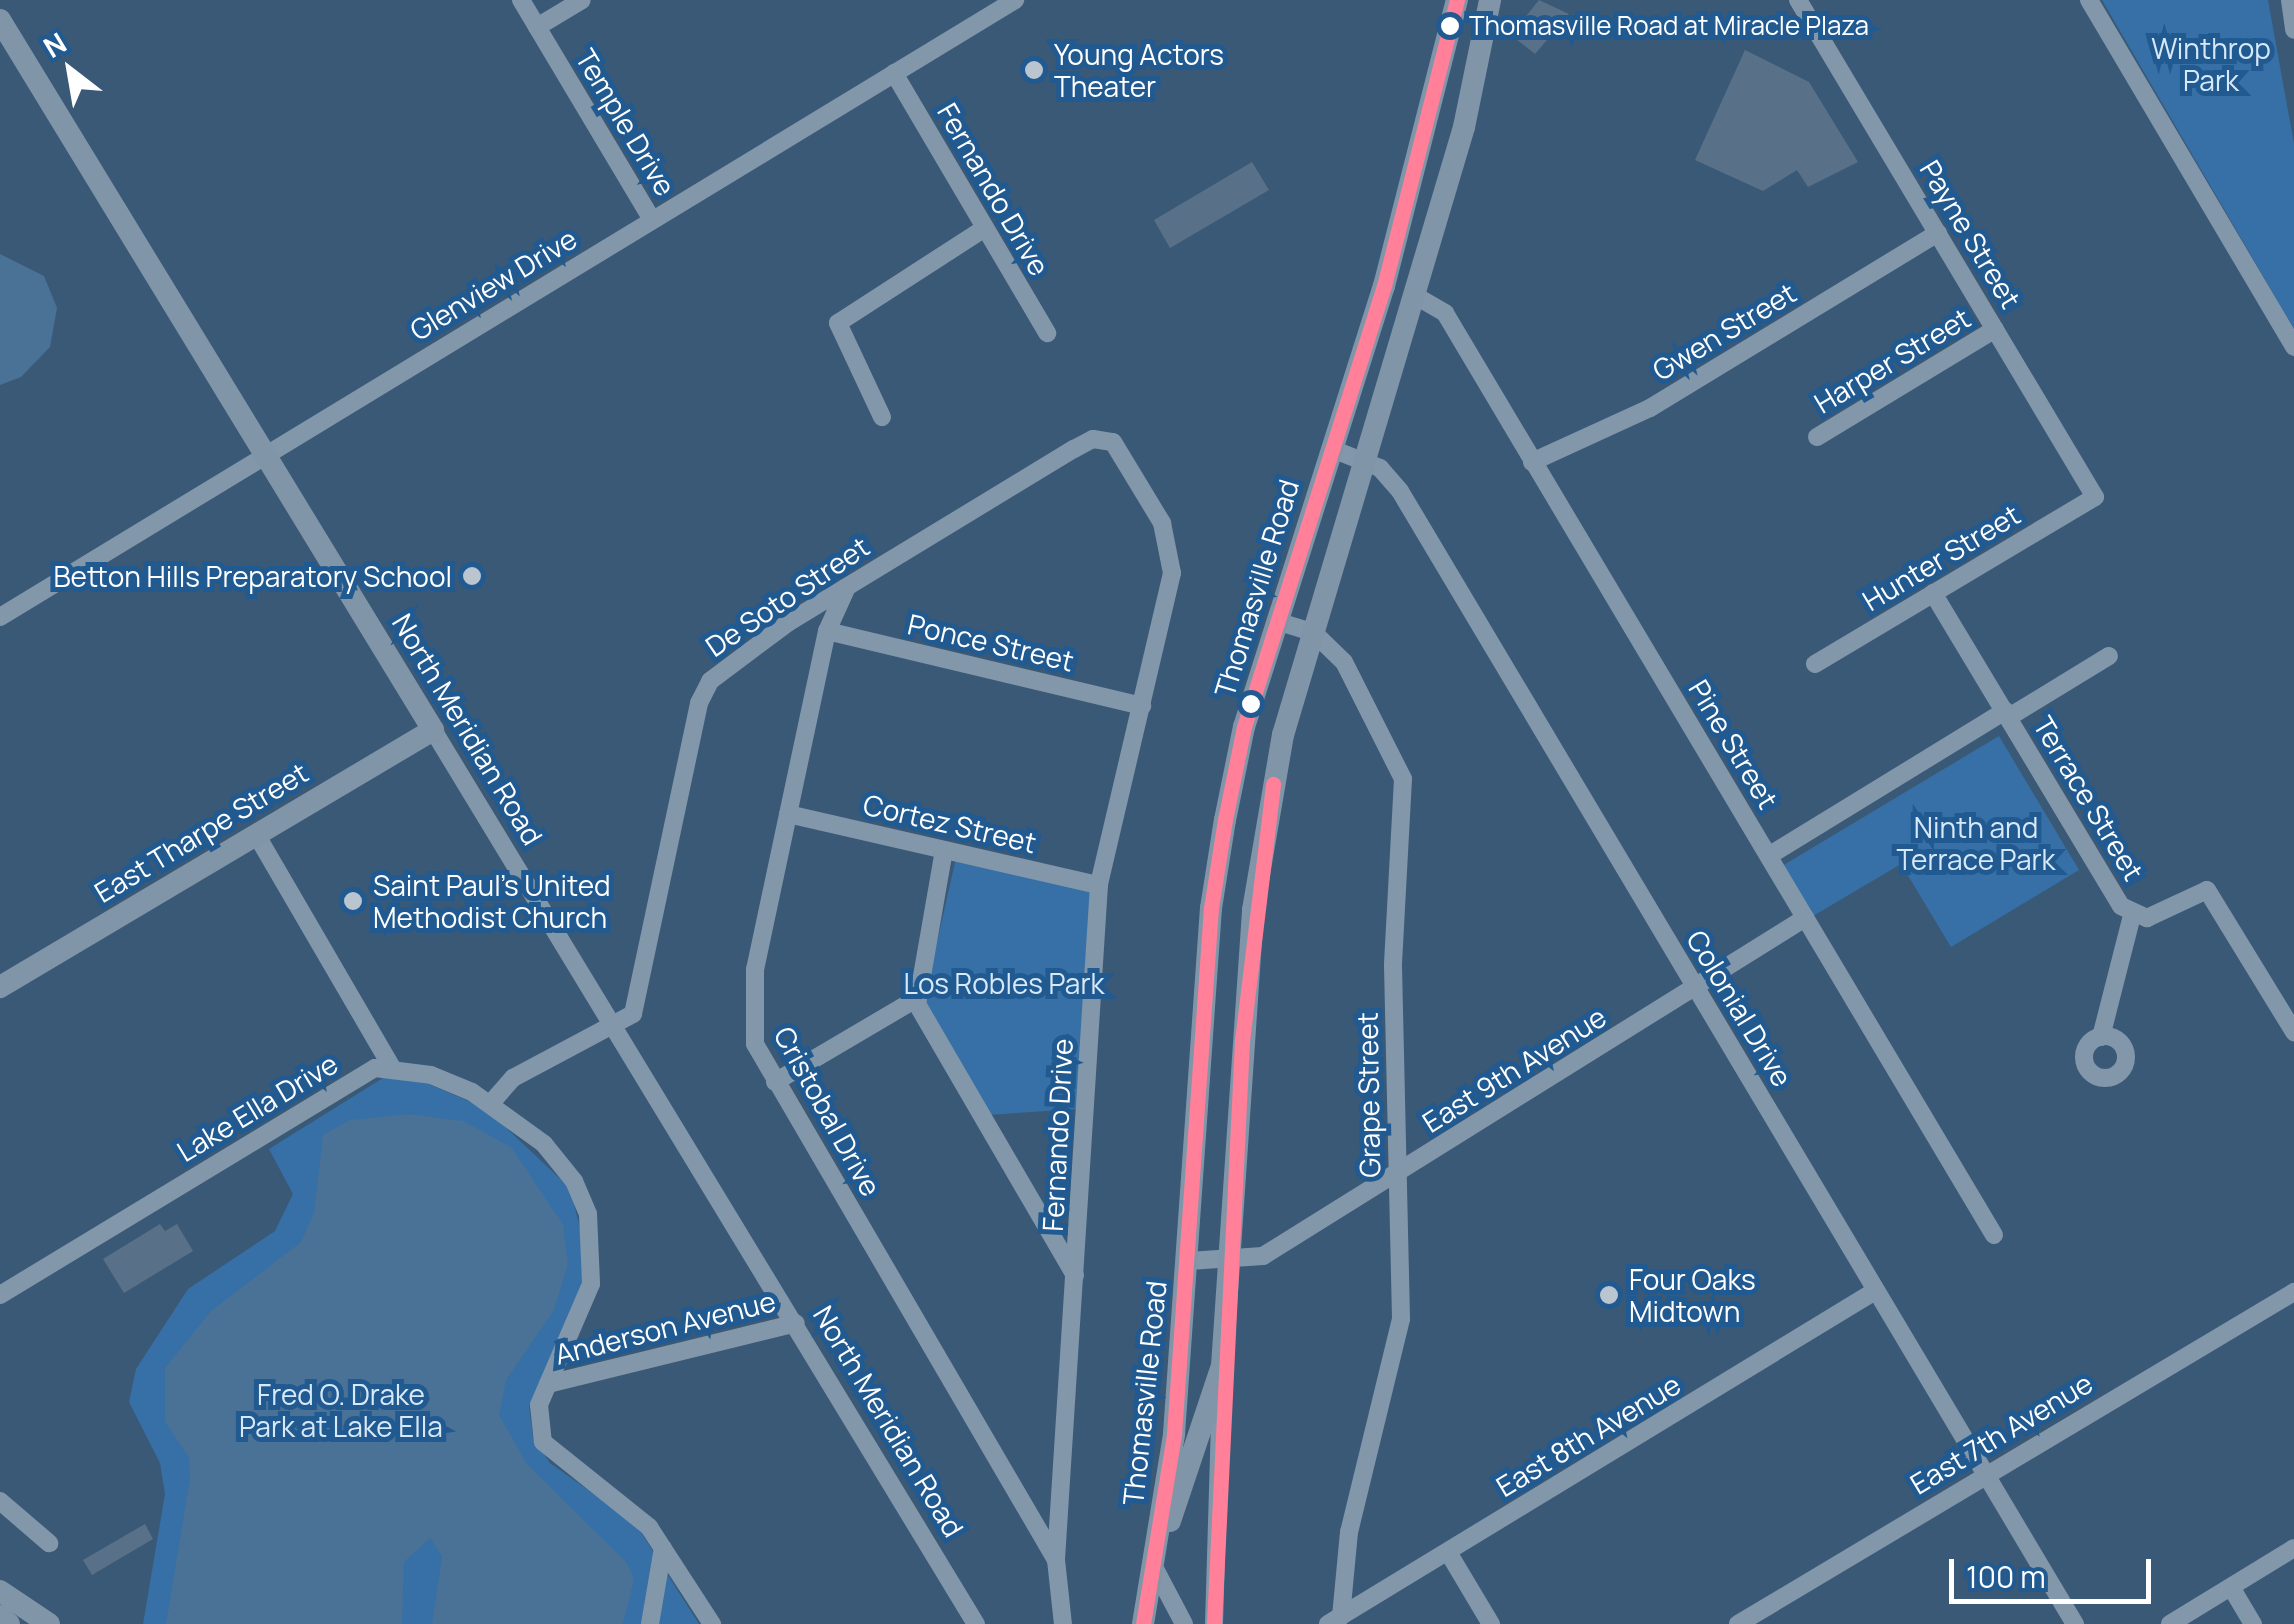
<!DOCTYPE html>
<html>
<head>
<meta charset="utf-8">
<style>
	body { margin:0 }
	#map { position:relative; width:2294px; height:1624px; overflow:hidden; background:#3a5977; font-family:Manrope,sans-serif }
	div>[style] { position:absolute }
	.green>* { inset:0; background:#3670a6 }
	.water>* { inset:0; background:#4a7196 }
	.building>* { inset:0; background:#587188 }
	.minor>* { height:18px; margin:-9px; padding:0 9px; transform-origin:9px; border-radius:9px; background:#8297aa }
	.minor>.ring { margin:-9px; padding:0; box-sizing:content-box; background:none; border:18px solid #8297aa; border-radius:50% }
	.major>* { height:22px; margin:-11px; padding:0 11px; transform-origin:11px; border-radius:11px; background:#8195a9 }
	.bus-1>* { height:15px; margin:-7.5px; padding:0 7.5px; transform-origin:7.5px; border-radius:7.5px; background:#ff8098 }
	.dots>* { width:28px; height:28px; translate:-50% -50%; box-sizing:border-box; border:5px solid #215a90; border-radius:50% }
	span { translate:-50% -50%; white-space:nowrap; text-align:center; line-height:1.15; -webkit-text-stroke:10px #215a90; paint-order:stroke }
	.bus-label { font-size:26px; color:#fff }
	.left { translate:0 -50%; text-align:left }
	.park-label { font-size:28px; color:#d7e9f9 }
	.poi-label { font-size:28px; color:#fff }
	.right { translate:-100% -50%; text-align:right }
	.street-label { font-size:28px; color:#fff }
	.north { position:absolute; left:20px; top:20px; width:100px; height:100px; -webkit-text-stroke:8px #215a90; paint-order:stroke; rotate:329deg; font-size:28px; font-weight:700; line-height:40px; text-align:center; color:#fff }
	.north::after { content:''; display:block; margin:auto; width:35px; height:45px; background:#fff; clip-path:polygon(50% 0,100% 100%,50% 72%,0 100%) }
	.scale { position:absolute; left:1949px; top:1559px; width:202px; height:45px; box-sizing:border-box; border:5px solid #fff; border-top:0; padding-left:12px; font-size:30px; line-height:35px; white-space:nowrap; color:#fff; -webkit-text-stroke:8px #215a90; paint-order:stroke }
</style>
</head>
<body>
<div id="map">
	<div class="green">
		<div style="clip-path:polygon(2102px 0,2268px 0,2294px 144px,2294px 329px)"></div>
		<div style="clip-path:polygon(1999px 736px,2079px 870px,1951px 947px,1901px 864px,1813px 916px,1782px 866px)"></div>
		<div style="clip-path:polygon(956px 858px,1094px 891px,1077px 1109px,987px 1115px,923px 1004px)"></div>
		<div style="clip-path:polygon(383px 1078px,417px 1079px,485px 1108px,570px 1188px,586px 1252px,581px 1297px,529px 1406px,533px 1438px,550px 1463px,635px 1523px,699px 1624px,143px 1624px,165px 1494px,160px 1463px,129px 1402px,136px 1369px,188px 1289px,275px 1231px,293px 1194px,269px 1149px)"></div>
	</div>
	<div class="water">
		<div style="clip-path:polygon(0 254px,44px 276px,57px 308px,50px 347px,21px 377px,0 385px)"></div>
		<div style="clip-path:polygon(409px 1114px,463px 1121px,511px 1147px,563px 1225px,568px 1264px,554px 1310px,506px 1380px,499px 1415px,527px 1464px,627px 1563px,634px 1579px,623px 1624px,432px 1624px,442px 1556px,430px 1538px,404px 1562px,402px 1624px,166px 1624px,190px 1478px,189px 1458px,165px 1422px,165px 1368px,211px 1311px,301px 1242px,314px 1213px,323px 1135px,350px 1120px)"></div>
	</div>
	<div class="building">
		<div style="clip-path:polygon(1539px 0,1569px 14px,1535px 54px,1511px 35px)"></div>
		<div style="clip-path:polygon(1745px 50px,1809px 82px,1858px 162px,1808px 187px,1797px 170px,1763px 191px,1695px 160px)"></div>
		<div style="clip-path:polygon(1252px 162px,1269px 190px,1170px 248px,1154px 220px)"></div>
		<div style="clip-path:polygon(160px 1224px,165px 1231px,177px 1224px,193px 1251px,124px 1293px,103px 1259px)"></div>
		<div style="clip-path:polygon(145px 1524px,153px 1539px,92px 1575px,83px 1560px)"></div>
	</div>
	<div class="minor">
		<div style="left:521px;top:0;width:256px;rotate:59.2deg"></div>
		<div style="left:1798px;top:0;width:579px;rotate:59.14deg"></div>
		<div style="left:2095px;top:497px;width:326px;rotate:149.2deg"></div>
		<div style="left:2089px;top:0;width:403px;rotate:59.4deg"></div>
		<div style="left:2290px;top:0;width:30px;rotate:82deg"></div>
		<div style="left:537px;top:27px;width:52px;rotate:-31deg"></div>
		<div style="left:894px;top:73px;width:302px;rotate:59.5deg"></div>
		<div style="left:1414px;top:295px;width:36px;rotate:30deg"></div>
		<div style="left:1445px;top:313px;width:1073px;rotate:59.23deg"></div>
		<div style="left:882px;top:417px;width:104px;rotate:-115.1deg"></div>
		<div style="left:838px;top:323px;width:175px;rotate:-32.9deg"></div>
		<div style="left:1817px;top:437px;width:208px;rotate:-31.2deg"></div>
		<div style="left:1332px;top:449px;width:52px;rotate:21.6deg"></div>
		<div style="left:1380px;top:468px;width:30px;rotate:49deg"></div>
		<div style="left:1400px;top:491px;width:1319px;rotate:59.22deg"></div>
		<div style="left:1532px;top:462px;width:130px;rotate:-24.6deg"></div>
		<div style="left:1650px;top:408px;width:337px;rotate:-31.3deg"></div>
		<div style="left:847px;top:587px;width:48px;rotate:114.4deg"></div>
		<div style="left:827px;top:631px;width:346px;rotate:102deg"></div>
		<div style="left:755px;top:969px;width:75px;rotate:90deg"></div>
		<div style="left:755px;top:1044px;width:597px;rotate:59.74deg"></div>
		<div style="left:1933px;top:593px;width:365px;rotate:59deg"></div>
		<div style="left:2121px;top:906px;width:29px;rotate:25deg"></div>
		<div style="left:2147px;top:918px;width:66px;rotate:-25deg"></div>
		<div style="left:2207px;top:890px;width:167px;rotate:58.5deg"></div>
		<div style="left:0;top:617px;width:1188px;rotate:-31.29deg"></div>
		<div style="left:1276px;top:621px;width:39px;rotate:17deg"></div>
		<div style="left:1313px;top:632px;width:43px;rotate:44.1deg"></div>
		<div style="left:1344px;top:662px;width:131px;rotate:63.2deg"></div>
		<div style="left:1403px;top:779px;width:187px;rotate:93.1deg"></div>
		<div style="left:1393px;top:966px;width:353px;rotate:88.7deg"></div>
		<div style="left:1401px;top:1319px;width:219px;rotate:103.7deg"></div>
		<div style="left:1349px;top:1532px;width:85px;rotate:95.4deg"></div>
		<div style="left:827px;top:631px;width:324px;rotate:13.4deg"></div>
		<div style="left:2009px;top:717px;width:117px;rotate:-31.4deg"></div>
		<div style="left:433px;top:730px;width:1046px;rotate:58.73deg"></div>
		<div style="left:788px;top:814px;width:319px;rotate:12.9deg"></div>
		<div style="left:256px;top:834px;width:272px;rotate:59.8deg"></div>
		<div style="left:944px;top:850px;width:156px;rotate:99.9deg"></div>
		<div style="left:917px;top:1004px;width:314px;rotate:59.8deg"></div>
		<div style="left:1770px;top:855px;width:276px;rotate:-31.5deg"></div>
		<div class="ring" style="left:2084px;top:1036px;width:24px;height:24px"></div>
		<div style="left:2101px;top:1037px;width:126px;rotate:-75.7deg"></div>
		<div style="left:775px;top:1082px;width:164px;rotate:-30.5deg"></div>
		<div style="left:492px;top:1102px;width:32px;rotate:-49deg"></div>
		<div style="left:513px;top:1078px;width:136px;rotate:-28.1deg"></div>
		<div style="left:633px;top:1014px;width:318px;rotate:-78deg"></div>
		<div style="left:699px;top:703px;width:25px;rotate:-63deg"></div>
		<div style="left:710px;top:681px;width:99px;rotate:-36.8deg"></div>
		<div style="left:789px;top:622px;width:333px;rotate:-31.3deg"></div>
		<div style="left:1074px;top:449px;width:21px;rotate:-28deg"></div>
		<div style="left:1093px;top:439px;width:20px;rotate:9deg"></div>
		<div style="left:1113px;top:442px;width:95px;rotate:58.8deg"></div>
		<div style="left:1162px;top:523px;width:51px;rotate:78.7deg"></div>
		<div style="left:1172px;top:573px;width:320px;rotate:103.2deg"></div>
		<div style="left:1099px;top:885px;width:676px;rotate:93.65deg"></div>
		<div style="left:1056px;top:1560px;width:64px;rotate:83.8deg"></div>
		<div style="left:1189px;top:1261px;width:74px;rotate:-3.9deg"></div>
		<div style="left:1263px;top:1256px;width:639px;rotate:-31.95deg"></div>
		<div style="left:0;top:1295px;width:438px;rotate:-31.2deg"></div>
		<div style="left:375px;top:1068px;width:56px;rotate:7.1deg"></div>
		<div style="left:431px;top:1075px;width:44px;rotate:22.5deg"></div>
		<div style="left:472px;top:1092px;width:89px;rotate:35.8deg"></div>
		<div style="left:544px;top:1144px;width:48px;rotate:51deg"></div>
		<div style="left:574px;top:1181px;width:36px;rotate:67deg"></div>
		<div style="left:588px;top:1214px;width:70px;rotate:87.5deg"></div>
		<div style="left:591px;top:1284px;width:132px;rotate:113.3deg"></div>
		<div style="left:539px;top:1405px;width:37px;rotate:84deg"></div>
		<div style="left:543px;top:1442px;width:136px;rotate:38.7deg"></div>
		<div style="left:649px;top:1527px;width:116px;rotate:57deg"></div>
		<div style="left:548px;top:1384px;width:255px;rotate:-13.8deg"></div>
		<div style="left:0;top:1501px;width:65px;rotate:40.6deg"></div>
		<div style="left:1448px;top:1552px;width:84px;rotate:59.2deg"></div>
		<div style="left:1154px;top:1567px;width:64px;rotate:62.2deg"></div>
		<div style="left:2231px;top:1587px;width:43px;rotate:59.3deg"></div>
		<div style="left:650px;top:1624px;width:77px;rotate:-80.3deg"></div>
		<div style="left:1214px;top:1624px;width:238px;rotate:-88.3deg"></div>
		<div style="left:1328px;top:1624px;width:640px;rotate:-31.33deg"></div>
		<div style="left:1738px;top:1624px;width:648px;rotate:-30.84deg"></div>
		<div style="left:2170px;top:1624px;width:145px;rotate:-31.5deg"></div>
	</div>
	<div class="major">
		<div style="left:0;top:20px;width:832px;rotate:58.62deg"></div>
		<div style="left:433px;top:730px;width:504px;rotate:149.31deg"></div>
		<div style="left:1170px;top:1521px;width:163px;rotate:-71.5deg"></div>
		<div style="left:1222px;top:1366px;width:457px;rotate:-86.1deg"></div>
		<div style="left:1253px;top:910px;width:178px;rotate:-80.3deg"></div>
		<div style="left:1283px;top:735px;width:634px;rotate:-73.42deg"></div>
		<div style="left:1464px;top:127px;width:130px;rotate:-78.4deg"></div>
		<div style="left:0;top:1591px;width:59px;rotate:34deg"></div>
		<div style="left:0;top:1616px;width:12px;rotate:42deg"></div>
		<div style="left:1143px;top:1624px;width:193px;rotate:-80.7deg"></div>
		<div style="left:1174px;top:1434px;width:527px;rotate:-85.98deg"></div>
		<div style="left:1211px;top:908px;width:89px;rotate:-81deg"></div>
		<div style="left:1225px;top:820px;width:95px;rotate:-78.5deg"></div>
		<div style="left:1244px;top:727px;width:463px;rotate:-72.4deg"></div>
		<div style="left:1384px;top:286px;width:295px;rotate:-75.7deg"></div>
	</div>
	<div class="bus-1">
		<div style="left:1143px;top:1624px;width:193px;rotate:-80.7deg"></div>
		<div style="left:1174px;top:1434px;width:527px;rotate:-85.98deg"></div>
		<div style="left:1211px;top:908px;width:89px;rotate:-81deg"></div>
		<div style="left:1225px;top:820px;width:95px;rotate:-78.5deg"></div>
		<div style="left:1244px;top:727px;width:463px;rotate:-72.4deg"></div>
		<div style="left:1384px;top:286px;width:295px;rotate:-75.7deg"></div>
		<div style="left:1214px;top:1624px;width:584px;rotate:-87.25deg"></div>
		<div style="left:1242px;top:1041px;width:259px;rotate:-83.1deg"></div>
	</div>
	<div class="dots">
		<div style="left:1450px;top:26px;background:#fff"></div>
		<div style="left:1034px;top:70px;background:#bac5cf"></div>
		<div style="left:472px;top:576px;background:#bac5cf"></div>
		<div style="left:1251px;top:704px;background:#fff"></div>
		<div style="left:353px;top:901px;background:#bac5cf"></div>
		<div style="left:1609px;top:1295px;background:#bac5cf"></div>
	</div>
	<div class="bus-label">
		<span class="left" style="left:1469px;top:26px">Thomasville Road at Miracle Plaza</span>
	</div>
	<div class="park-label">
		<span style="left:2211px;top:64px">Winthrop<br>Park</span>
		<span style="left:1976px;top:843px">Ninth and<br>Terrace Park</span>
		<span style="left:1004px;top:983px">Los Robles Park</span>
		<span style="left:341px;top:1410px">Fred O. Drake<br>Park at Lake Ella</span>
	</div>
	<div class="poi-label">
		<span class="left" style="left:1054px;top:70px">Young Actors<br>Theater</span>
		<span class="right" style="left:452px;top:576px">Betton Hills Preparatory School</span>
		<span class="left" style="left:373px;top:901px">Saint Paul's United<br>Methodist Church</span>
		<span class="left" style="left:1629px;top:1295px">Four Oaks<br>Midtown</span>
	</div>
	<div class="street-label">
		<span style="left:626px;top:122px;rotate:59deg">Temple Drive</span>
		<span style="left:994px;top:189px;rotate:60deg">Fernando Drive</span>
		<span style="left:1971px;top:234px;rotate:59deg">Payne Street</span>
		<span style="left:493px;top:284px;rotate:-31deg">Glenview Drive</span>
		<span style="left:1724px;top:331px;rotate:-31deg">Gwen Street</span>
		<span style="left:1892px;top:360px;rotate:-31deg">Harper Street</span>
		<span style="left:1941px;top:557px;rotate:-31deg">Hunter Street</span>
		<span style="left:1256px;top:588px;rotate:-73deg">Thomasville Road</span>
		<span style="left:787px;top:596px;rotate:-34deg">De Soto Street</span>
		<span style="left:991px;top:642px;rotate:13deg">Ponce Street</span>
		<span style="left:468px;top:729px;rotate:59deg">North Meridian Road</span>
		<span style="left:1734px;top:744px;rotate:59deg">Pine Street</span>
		<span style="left:2089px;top:798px;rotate:59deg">Terrace Street</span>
		<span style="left:950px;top:823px;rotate:13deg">Cortez Street</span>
		<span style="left:201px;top:832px;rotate:-31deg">East Tharpe Street</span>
		<span style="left:1740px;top:1008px;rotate:59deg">Colonial Drive</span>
		<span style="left:1514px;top:1069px;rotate:-32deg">East 9th Avenue</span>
		<span style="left:1368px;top:1095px;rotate:-91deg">Grape Street</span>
		<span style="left:257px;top:1107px;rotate:-31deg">Lake Ella Drive</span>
		<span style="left:828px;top:1111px;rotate:61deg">Cristobal Drive</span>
		<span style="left:1057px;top:1135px;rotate:-87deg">Fernando Drive</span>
		<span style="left:665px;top:1327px;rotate:-14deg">Anderson Avenue</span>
		<span style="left:1144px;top:1393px;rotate:-84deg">Thomasville Road</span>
		<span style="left:889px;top:1421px;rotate:59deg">North Meridian Road</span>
		<span style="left:2001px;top:1433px;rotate:-31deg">East 7th Avenue</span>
		<span style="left:1588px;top:1435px;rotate:-31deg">East 8th Avenue</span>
	</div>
	<div class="north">N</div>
	<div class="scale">100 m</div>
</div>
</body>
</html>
